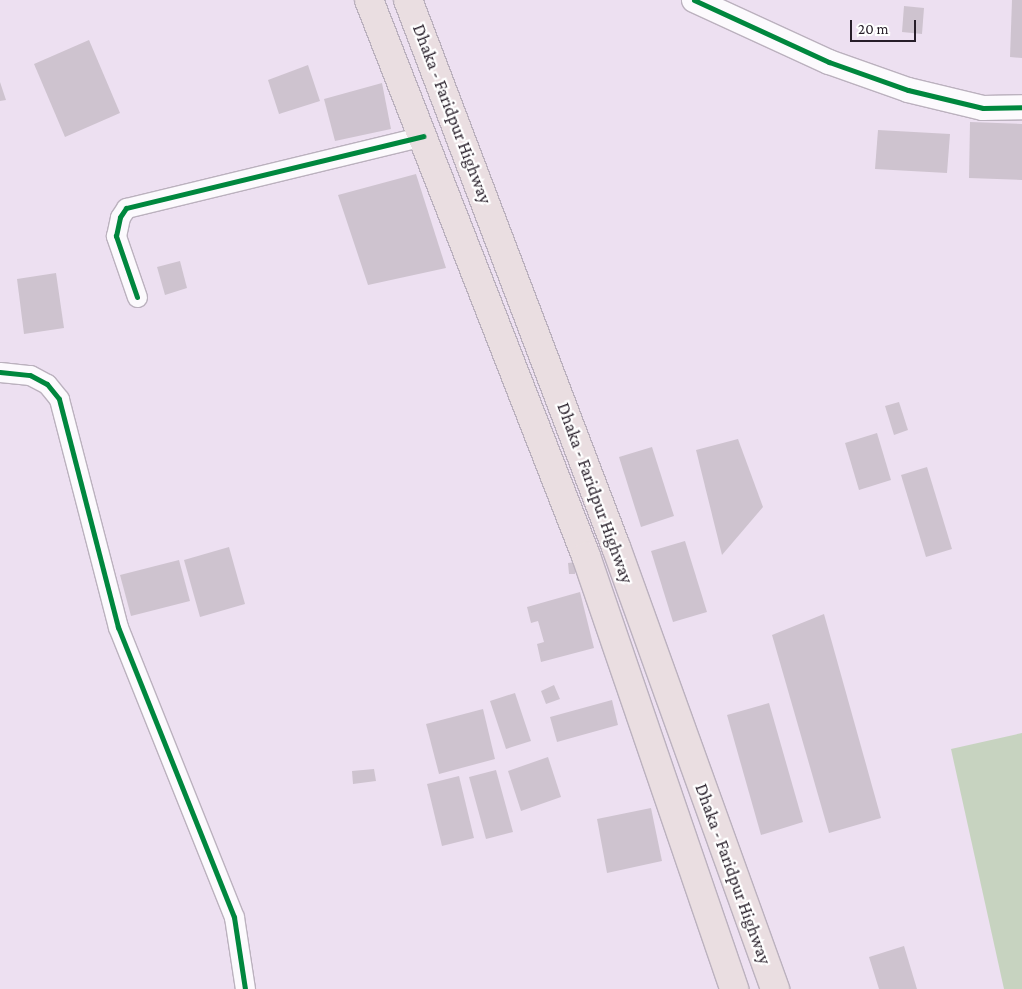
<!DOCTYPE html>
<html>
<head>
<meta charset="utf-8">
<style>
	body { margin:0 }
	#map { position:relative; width:1022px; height:989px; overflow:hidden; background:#ede0f1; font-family:"Crimson Pro",serif }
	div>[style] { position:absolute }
	.green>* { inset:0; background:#c7d3c0 }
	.building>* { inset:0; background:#cec3cf }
	.roads { filter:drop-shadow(1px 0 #bbb1be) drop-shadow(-1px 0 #bbb1be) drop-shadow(0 1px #bbb1be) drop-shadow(0 -1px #bbb1be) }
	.minor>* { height:19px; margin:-9.5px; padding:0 9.5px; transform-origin:9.5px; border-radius:9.5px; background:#fcfafd }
	.tertiary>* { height:24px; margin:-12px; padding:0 12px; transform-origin:12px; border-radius:12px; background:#fcfafd }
	.trunk>* { height:28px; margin:-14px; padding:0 14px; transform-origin:14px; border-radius:14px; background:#eadee1 }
	.cycleway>* { height:5px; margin:-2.5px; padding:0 2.5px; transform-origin:2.5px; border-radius:2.5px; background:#00873e }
	span { translate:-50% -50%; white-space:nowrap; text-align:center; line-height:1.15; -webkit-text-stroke:4.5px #fff; paint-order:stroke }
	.street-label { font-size:18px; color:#271e29 }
	.scale { position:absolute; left:850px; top:20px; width:66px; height:22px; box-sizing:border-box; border:2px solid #271e29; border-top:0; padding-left:6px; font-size:15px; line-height:18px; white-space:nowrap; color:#271e29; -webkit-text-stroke:4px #fff; paint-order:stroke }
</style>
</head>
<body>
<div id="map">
	<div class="green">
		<div style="clip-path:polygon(1022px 733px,1022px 989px,1004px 989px,951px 749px)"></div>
	</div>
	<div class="building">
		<div style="clip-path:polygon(1012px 0,1022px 0,1022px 58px,1010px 57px)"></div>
		<div style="clip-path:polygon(904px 6px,924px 8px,922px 34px,902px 32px)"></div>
		<div style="clip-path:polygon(89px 40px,120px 113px,65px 137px,34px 64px)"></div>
		<div style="clip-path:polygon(308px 65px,320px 101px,279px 114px,268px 80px)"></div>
		<div style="clip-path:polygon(0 82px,6px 100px,0 101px)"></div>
		<div style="clip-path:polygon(382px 83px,391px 129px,335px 141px,324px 99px)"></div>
		<div style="clip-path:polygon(970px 122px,1022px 124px,1022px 180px,969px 178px)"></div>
		<div style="clip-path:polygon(878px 130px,950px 134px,947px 173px,875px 169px)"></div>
		<div style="clip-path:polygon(416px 174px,446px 268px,368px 285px,338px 195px)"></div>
		<div style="clip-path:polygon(180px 261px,187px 288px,165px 295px,157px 267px)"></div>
		<div style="clip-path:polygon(56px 273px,64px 328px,24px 334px,17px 279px)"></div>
		<div style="clip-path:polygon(899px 402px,908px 430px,894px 435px,885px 406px)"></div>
		<div style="clip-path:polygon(877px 433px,891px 480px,859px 490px,845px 443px)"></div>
		<div style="clip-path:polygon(738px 439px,763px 507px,722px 555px,696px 450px)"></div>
		<div style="clip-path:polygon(652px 447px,674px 516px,641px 527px,619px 457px)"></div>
		<div style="clip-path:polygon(927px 467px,952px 549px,926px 557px,901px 475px)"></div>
		<div style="clip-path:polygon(685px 541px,707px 612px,673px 622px,651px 551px)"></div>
		<div style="clip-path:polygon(229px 547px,245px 604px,200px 617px,184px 560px)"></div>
		<div style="clip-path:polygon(179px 560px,190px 601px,131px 616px,120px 575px)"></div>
		<div style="clip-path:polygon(575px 562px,575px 574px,569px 574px,568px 563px)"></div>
		<div style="clip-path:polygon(580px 592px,594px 648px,541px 662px,537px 644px,544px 642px,538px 621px,531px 623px,527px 607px)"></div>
		<div style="clip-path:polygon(824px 614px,881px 818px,829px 833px,772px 635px)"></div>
		<div style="clip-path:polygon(554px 685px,560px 699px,546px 704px,541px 691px)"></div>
		<div style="clip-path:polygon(515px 693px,531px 741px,506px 749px,490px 701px)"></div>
		<div style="clip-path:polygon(612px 700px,618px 725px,557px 742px,550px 717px)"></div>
		<div style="clip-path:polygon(769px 703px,803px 822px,761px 835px,727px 715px)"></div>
		<div style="clip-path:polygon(483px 709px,495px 759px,439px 774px,426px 724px)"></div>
		<div style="clip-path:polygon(548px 757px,561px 797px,521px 811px,508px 771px)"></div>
		<div style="clip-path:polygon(374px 769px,376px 781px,353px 784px,352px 771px)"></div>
		<div style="clip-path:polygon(496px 770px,513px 832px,486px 839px,469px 777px)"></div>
		<div style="clip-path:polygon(459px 776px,474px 838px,442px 846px,427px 784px)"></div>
		<div style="clip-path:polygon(651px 808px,662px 861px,607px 873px,597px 819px)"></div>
		<div style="clip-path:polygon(904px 946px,917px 989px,879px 989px,869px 957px)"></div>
	</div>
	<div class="roads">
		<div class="minor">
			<div style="left:137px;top:297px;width:65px;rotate:-109deg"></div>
			<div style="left:116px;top:236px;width:19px;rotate:-78deg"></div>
			<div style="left:120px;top:217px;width:11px;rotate:-56deg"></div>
			<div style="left:126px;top:208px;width:306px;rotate:-13.6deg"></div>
			<div style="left:0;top:372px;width:30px;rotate:6deg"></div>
			<div style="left:30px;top:375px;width:19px;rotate:28deg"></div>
			<div style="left:47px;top:384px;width:19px;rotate:51deg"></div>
			<div style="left:59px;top:399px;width:236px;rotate:75.5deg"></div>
			<div style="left:118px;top:627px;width:312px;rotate:68.2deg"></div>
			<div style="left:234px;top:917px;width:73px;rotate:81.3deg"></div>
		</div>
		<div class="tertiary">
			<div style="left:694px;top:0;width:149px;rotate:24.7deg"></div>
			<div style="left:829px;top:62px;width:84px;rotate:19.5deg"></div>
			<div style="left:908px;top:90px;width:77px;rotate:13.5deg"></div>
			<div style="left:983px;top:108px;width:39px;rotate:-1deg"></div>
		</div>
		<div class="trunk">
			<div style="left:369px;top:0;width:597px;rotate:68.68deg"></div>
			<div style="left:586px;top:556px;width:458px;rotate:71.1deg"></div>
			<div style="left:408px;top:0;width:585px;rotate:69.18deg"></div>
			<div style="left:616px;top:547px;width:470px;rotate:70.2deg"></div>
		</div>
	</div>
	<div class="cycleway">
		<div style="left:694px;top:0;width:149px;rotate:24.7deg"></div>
		<div style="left:829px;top:62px;width:84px;rotate:19.5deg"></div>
		<div style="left:908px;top:90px;width:77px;rotate:13.5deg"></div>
		<div style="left:983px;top:108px;width:39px;rotate:-1deg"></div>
		<div style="left:137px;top:297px;width:65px;rotate:-109deg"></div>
		<div style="left:116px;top:236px;width:19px;rotate:-78deg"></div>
		<div style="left:120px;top:217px;width:11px;rotate:-56deg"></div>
		<div style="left:126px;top:208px;width:306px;rotate:-13.6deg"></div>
		<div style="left:0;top:372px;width:30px;rotate:6deg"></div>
		<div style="left:30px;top:375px;width:19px;rotate:28deg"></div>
		<div style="left:47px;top:384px;width:19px;rotate:51deg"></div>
		<div style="left:59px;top:399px;width:236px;rotate:75.5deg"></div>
		<div style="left:118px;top:627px;width:312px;rotate:68.2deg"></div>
		<div style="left:234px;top:917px;width:73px;rotate:81.3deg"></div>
	</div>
	<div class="street-label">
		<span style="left:452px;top:114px;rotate:69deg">Dhaka - Faridpur Highway</span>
		<span style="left:595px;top:493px;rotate:70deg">Dhaka - Faridpur Highway</span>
		<span style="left:733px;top:874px;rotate:70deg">Dhaka - Faridpur Highway</span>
	</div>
	<div class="scale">20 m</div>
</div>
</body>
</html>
